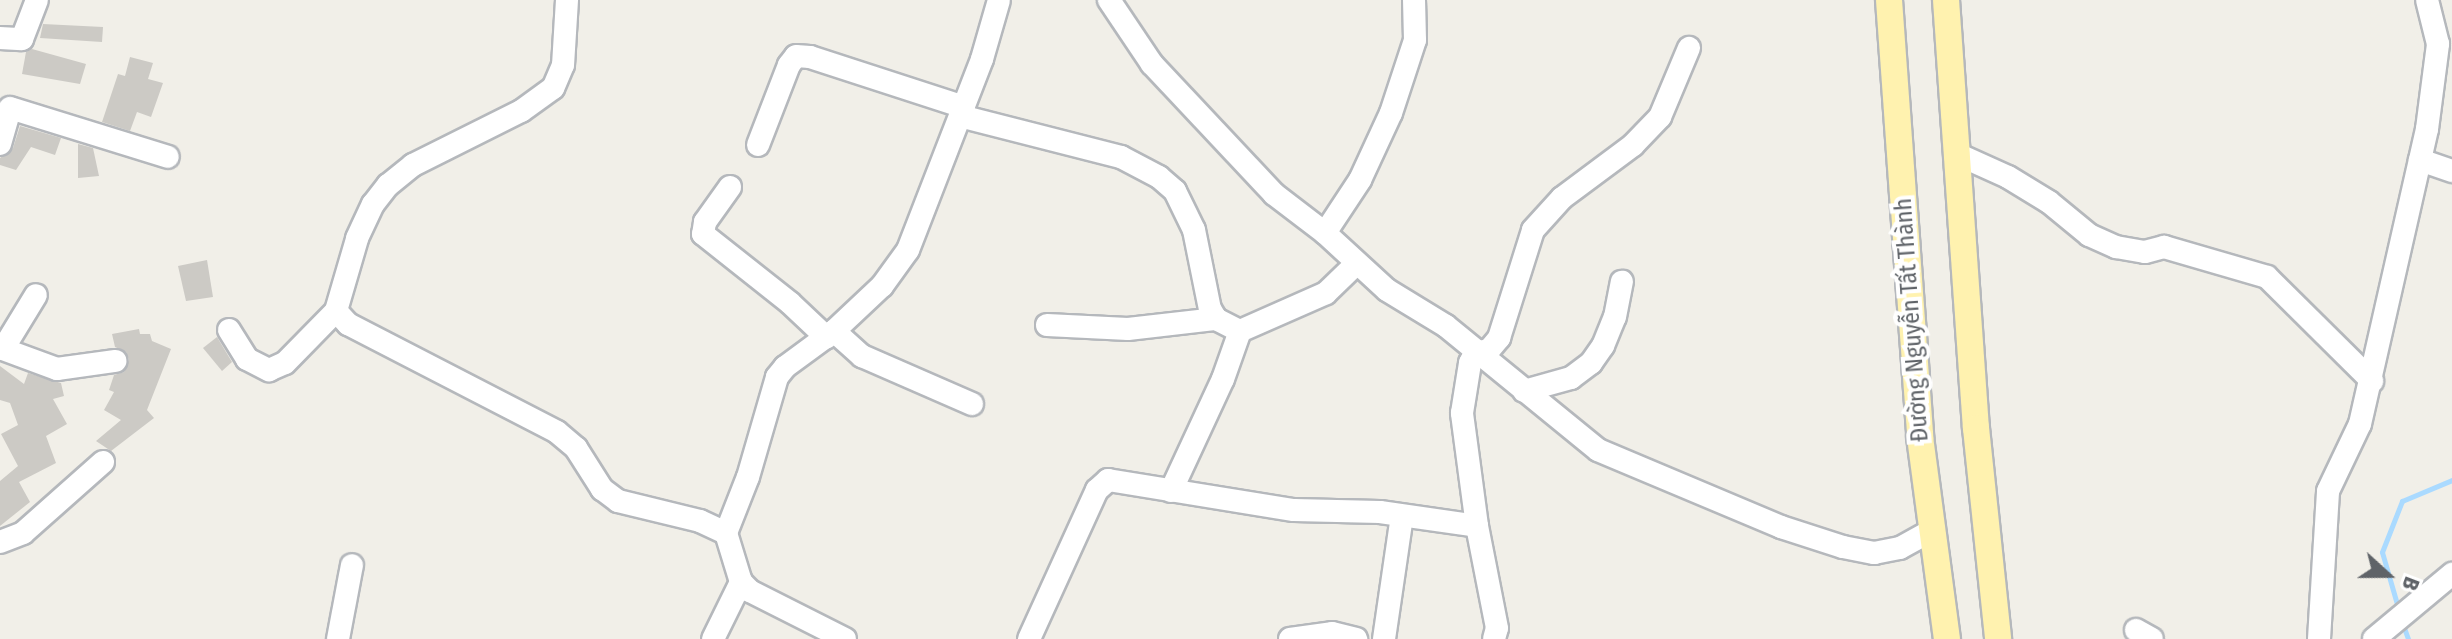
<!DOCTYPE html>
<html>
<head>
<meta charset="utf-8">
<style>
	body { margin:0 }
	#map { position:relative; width:2452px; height:639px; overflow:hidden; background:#f1efe8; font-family:"Fira Sans Condensed",sans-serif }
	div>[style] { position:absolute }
	.stream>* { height:5px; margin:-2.5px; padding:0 2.5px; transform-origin:2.5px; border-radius:2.5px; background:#aadaff }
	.building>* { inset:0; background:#cccac5 }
	.roads { filter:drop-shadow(2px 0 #b5b8bc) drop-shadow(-2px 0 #b5b8bc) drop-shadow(0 2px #b5b8bc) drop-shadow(0 -2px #b5b8bc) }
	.minor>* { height:22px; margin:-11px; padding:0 11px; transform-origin:11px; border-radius:11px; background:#fff }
	.major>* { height:26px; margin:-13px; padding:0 13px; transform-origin:13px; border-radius:13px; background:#fff2af }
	span { translate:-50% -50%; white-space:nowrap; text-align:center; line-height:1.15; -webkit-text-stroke:8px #fff; paint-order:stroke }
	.street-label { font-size:24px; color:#5f6368 }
	.north { position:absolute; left:2348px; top:535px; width:80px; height:80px; -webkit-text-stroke:6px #fff; paint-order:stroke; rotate:111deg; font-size:22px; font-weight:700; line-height:32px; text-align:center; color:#5f6368 }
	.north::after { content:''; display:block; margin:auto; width:28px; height:36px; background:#5f6368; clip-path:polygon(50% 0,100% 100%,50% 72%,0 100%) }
</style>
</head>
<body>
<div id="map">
	<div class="stream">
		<div style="left:2399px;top:611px;width:61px;rotate:-106.1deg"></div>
		<div style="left:2382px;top:552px;width:55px;rotate:-68.6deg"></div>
		<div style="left:2402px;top:501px;width:54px;rotate:-22.8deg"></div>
		<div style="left:2403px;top:625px;width:15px;rotate:70deg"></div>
	</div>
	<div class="building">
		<div style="clip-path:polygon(43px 24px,103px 27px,102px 42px,40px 38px)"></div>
		<div style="clip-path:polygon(32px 49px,86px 64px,80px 84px,22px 74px,26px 52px)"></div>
		<div style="clip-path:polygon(130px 57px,153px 63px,148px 79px,163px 83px,151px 117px,137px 112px,130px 131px,102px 122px,118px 74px,125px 76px)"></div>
		<div style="clip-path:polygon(20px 126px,61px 138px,55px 155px,31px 147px,16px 170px,0 165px,0 158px,13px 148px)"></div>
		<div style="clip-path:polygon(78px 144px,93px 148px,99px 176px,78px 178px)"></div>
		<div style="clip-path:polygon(207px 260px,213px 297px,186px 301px,178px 266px)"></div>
		<div style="clip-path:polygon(139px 329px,140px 334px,150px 334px,152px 341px,171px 349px,147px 410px,154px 418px,111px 451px,96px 441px,121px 420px,104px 410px,114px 392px,109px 390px,114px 375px,124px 372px,129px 360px,126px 352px,115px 347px,112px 334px)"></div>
		<div style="clip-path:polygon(217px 337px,232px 362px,222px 371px,203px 348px)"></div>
		<div style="clip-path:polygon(0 366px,24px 384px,28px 373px,61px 383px,64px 396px,53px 399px,67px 424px,46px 436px,56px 463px,19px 482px,30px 502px,0 526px,0 481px,18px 466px,1px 434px,18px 425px,10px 403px,0 400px)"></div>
	</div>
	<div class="roads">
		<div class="minor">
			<div style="left:567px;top:0;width:65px;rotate:93.5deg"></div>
			<div style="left:563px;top:65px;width:25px;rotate:113deg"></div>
			<div style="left:553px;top:88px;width:39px;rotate:144deg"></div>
			<div style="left:521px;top:111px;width:121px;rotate:153.4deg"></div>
			<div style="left:413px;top:165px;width:32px;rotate:141deg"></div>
			<div style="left:388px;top:185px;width:24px;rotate:128deg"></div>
			<div style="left:373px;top:204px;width:38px;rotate:115deg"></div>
			<div style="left:357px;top:239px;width:75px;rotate:106.3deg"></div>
			<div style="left:336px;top:311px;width:18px;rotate:47deg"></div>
			<div style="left:348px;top:324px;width:235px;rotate:27.3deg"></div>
			<div style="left:557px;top:432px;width:25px;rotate:40deg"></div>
			<div style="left:576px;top:448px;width:49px;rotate:57.6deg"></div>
			<div style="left:602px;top:489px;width:20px;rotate:37deg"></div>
			<div style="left:618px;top:501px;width:84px;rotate:13.7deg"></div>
			<div style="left:700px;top:521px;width:29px;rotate:25deg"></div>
			<div style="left:1109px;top:0;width:77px;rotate:56.1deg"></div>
			<div style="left:1152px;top:64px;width:178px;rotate:46.8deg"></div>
			<div style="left:1274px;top:194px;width:64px;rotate:37.4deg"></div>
			<div style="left:1325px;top:233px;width:84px;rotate:42.6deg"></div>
			<div style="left:1387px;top:290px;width:69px;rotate:31.4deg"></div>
			<div style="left:1446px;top:326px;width:196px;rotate:39.2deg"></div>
			<div style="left:1598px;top:450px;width:199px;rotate:22.8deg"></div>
			<div style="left:1781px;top:527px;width:65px;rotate:17.9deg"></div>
			<div style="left:1843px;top:547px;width:32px;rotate:11deg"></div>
			<div style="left:1874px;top:553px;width:26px;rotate:-11deg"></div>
			<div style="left:1900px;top:548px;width:37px;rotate:-29deg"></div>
			<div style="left:0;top:38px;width:22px;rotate:3deg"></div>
			<div style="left:22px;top:39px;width:42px;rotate:-69deg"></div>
			<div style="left:960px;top:116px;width:166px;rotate:14.3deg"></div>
			<div style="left:1121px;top:157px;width:43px;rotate:27.8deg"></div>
			<div style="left:1159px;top:177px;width:21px;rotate:41deg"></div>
			<div style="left:1175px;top:191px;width:43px;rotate:64deg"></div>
			<div style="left:1194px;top:230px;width:81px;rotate:78.6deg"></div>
			<div style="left:1210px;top:309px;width:12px;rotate:59deg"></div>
			<div style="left:1216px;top:319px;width:27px;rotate:27deg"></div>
			<div style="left:0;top:144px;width:37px;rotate:-74deg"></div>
			<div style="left:10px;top:108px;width:165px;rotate:17.2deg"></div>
			<div style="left:758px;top:145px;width:86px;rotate:-68.8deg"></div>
			<div style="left:789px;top:65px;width:11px;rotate:-52deg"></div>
			<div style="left:796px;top:56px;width:14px;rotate:4deg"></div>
			<div style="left:810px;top:57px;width:162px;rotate:18deg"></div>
			<div style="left:1957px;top:154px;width:56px;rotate:24.3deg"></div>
			<div style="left:2008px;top:177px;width:48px;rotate:31.4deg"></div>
			<div style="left:2049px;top:202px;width:52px;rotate:39.5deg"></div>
			<div style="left:2089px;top:235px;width:30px;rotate:24deg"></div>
			<div style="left:2116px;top:247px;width:29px;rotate:10deg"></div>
			<div style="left:2145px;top:252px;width:20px;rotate:-15deg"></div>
			<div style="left:2164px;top:247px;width:107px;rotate:16.2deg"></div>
			<div style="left:2267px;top:277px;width:148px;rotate:44.7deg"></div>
			<div style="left:2420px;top:160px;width:34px;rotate:19deg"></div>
			<div style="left:730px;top:187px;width:43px;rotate:125.5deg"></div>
			<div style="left:705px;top:222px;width:12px;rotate:99deg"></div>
			<div style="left:703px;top:234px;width:111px;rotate:38.4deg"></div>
			<div style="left:790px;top:303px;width:50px;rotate:43.4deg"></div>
			<div style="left:1325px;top:233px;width:64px;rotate:-56.6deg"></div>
			<div style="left:1360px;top:180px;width:74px;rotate:-65.2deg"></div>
			<div style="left:1391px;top:113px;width:77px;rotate:-71.8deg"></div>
			<div style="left:1415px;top:40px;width:40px;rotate:-91.4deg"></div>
			<div style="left:1047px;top:325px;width:81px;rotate:2.8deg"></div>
			<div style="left:1128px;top:329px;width:89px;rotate:-6.5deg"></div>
			<div style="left:229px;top:330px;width:34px;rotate:58deg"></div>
			<div style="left:247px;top:359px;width:25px;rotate:27deg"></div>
			<div style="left:269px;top:370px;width:17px;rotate:-24deg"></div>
			<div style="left:285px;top:363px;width:73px;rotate:-45.6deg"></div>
			<div style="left:834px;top:331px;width:38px;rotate:42deg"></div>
			<div style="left:862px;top:356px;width:120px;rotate:23.6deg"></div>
			<div style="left:0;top:348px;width:61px;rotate:20.2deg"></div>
			<div style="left:57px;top:369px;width:59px;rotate:-7.9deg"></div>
			<div style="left:3px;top:349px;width:63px;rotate:-58.6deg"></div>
			<div style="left:1524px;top:391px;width:49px;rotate:-15.5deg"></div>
			<div style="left:1571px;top:378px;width:25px;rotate:-37deg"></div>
			<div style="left:1591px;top:363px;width:21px;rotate:-55deg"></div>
			<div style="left:1603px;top:346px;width:31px;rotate:-68deg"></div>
			<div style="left:1615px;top:317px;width:36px;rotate:-79deg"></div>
			<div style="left:1171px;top:491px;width:123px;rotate:-65.1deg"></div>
			<div style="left:1223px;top:379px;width:51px;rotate:-70.5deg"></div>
			<div style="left:1240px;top:331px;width:94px;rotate:-23.8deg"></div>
			<div style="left:1326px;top:293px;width:42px;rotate:-44deg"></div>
			<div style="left:0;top:542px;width:25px;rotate:-21deg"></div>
			<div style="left:23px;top:533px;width:107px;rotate:-41.6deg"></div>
			<div style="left:2136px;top:630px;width:18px;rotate:29deg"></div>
			<div style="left:338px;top:639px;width:75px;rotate:-79.3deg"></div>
			<div style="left:713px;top:639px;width:64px;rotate:-63.8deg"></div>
			<div style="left:845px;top:639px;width:106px;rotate:-153.2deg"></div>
			<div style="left:750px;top:591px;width:13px;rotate:-135deg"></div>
			<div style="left:741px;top:582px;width:51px;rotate:-107deg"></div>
			<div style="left:726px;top:533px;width:60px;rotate:-68.6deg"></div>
			<div style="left:748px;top:477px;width:104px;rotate:-73.8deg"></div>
			<div style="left:777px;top:377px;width:13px;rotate:-51deg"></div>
			<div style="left:785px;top:367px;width:61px;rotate:-36.3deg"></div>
			<div style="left:834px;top:331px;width:66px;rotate:-43.2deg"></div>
			<div style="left:882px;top:286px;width:44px;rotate:-54.2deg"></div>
			<div style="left:908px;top:250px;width:205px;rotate:-68.8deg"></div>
			<div style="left:982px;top:59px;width:61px;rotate:-73.9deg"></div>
			<div style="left:1029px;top:639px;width:164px;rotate:-65.5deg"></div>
			<div style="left:1097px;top:490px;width:15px;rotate:-42deg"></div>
			<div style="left:1108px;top:480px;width:188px;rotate:9.2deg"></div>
			<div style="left:1294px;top:510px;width:86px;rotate:1.3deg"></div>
			<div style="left:1380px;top:512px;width:98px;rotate:8.2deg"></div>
			<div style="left:1290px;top:639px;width:42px;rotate:-8.1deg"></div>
			<div style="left:1332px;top:633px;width:25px;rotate:14deg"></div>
			<div style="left:1384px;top:639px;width:124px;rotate:-81.7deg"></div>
			<div style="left:1494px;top:639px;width:11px;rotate:-75deg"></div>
			<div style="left:1497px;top:628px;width:104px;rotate:-101.1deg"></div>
			<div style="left:1477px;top:526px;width:114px;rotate:-97.6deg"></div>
			<div style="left:1462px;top:413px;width:51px;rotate:-80.9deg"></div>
			<div style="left:1470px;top:363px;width:11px;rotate:-63deg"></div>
			<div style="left:1475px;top:353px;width:14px;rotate:-12deg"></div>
			<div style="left:1489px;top:350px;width:16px;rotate:-50deg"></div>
			<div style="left:1499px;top:338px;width:113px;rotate:-72.5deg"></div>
			<div style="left:1533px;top:230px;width:43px;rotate:-47.8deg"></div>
			<div style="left:1562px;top:198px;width:89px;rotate:-36.7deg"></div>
			<div style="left:1633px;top:145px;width:39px;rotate:-46deg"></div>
			<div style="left:1660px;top:117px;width:75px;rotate:-67.2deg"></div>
			<div style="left:2319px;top:639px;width:148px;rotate:-86.5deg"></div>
			<div style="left:2328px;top:491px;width:74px;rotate:-64.5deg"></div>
			<div style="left:2360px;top:424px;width:303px;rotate:-77.2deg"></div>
			<div style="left:2427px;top:129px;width:86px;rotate:-82.6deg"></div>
			<div style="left:2438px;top:44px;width:45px;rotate:-104deg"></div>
			<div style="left:2374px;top:639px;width:102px;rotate:-39.8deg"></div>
		</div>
		<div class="major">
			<div style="left:1889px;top:0;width:438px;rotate:85.9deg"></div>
			<div style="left:1920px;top:437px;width:204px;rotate:82.4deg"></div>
			<div style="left:1946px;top:0;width:429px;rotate:86deg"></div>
			<div style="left:1976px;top:428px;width:212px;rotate:84deg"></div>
		</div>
	</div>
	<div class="street-label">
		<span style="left:1912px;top:320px;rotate:-94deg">Đường Nguyễn Tất Thành</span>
	</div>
	<div class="north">B</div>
</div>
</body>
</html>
